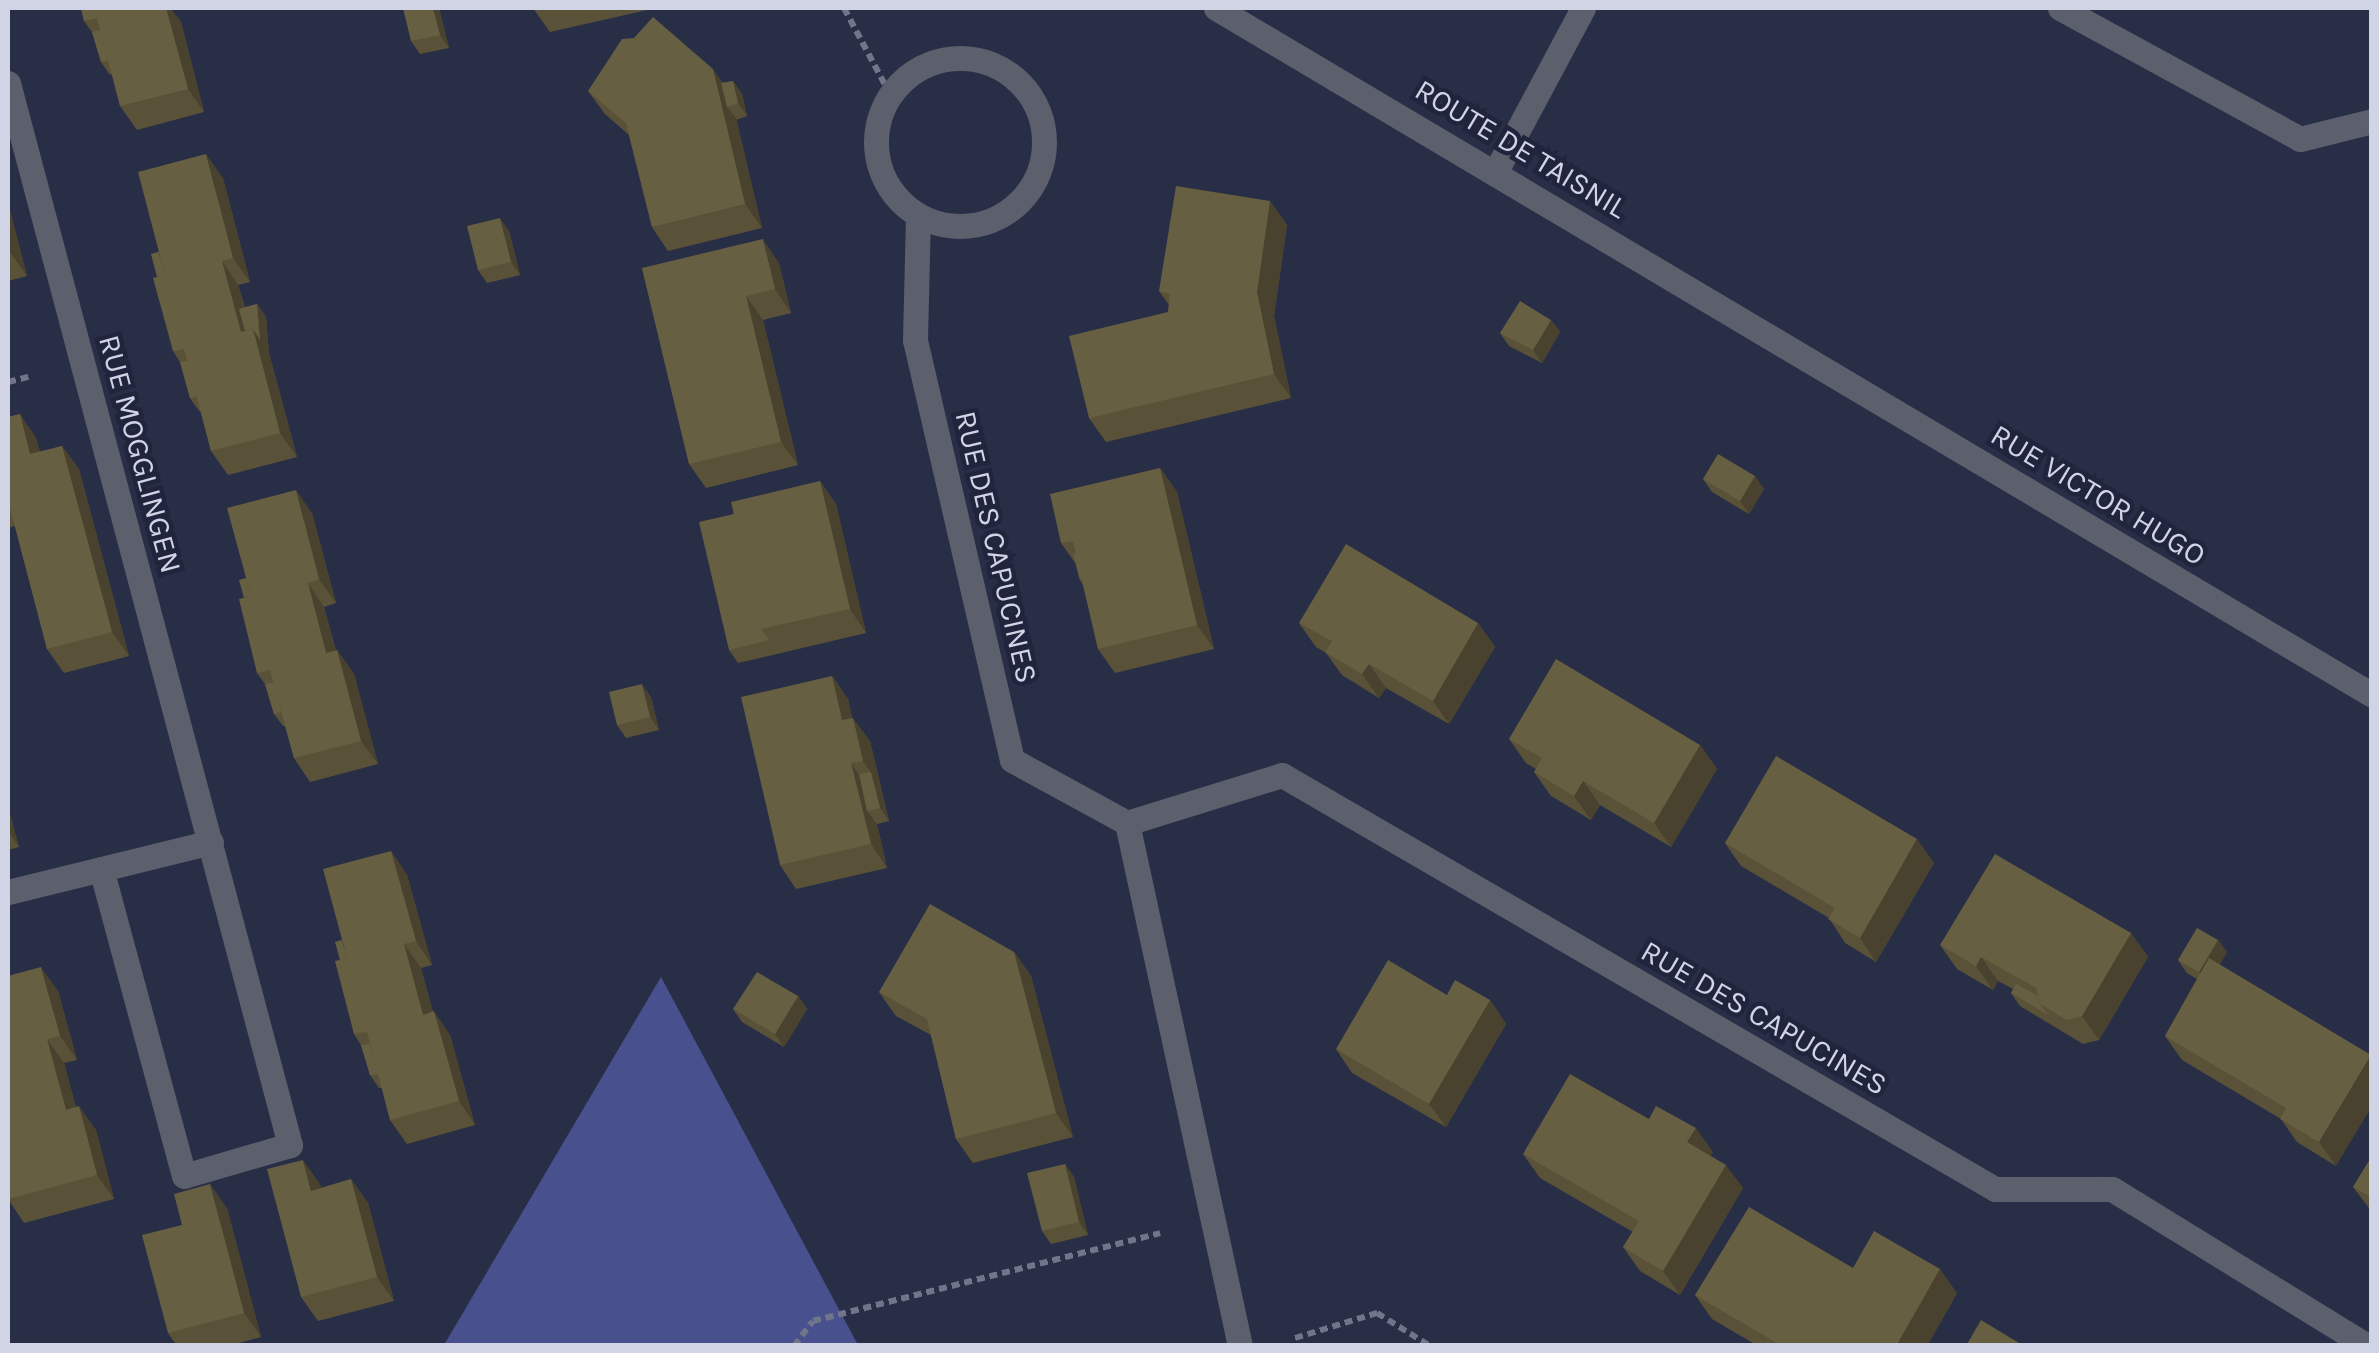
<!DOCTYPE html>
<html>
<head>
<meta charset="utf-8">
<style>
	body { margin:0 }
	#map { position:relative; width:2379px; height:1353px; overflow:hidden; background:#292e47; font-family:Karla,sans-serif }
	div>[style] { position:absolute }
	.green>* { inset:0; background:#48518d }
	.path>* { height:6px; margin-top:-3px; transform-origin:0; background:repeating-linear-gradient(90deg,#71758a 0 8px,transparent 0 13px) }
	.minor>* { height:25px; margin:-12.5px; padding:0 12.5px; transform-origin:12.5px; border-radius:12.5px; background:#5c5f6c }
	.minor>.ring { margin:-12.5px; padding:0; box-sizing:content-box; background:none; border:25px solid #5c5f6c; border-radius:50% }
	.wall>* { inset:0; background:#595238 }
	.shaded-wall>* { inset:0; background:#48422e }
	.building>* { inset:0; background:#675f41 }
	span { translate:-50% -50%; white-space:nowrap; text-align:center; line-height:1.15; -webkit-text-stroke:9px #20243c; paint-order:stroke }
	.street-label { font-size:30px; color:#d1d4e5 }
	.frame { position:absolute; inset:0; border:10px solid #d1d4e5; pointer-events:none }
</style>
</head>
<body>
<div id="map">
	<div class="green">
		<div style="clip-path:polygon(661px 977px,858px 1345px,444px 1345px)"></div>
	</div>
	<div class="path">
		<div style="left:844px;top:8px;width:98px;rotate:61.9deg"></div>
		<div style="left:8px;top:382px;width:21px;rotate:-14deg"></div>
		<div style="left:1295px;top:1338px;width:86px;rotate:-17deg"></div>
		<div style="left:1377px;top:1313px;width:62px;rotate:31.9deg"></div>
		<div style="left:794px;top:1346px;width:31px;rotate:-53deg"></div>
		<div style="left:813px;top:1321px;width:358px;rotate:-14.2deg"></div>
	</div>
	<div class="minor">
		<div style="left:1216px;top:8px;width:1345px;rotate:30.72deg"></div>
		<div style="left:2060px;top:8px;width:273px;rotate:28.6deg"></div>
		<div style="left:2300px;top:139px;width:74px;rotate:-14deg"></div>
		<div class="ring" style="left:876px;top:58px;width:143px;height:143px"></div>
		<div style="left:8px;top:83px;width:1099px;rotate:75.13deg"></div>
		<div style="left:290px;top:1145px;width:110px;rotate:163.7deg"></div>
		<div style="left:184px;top:1176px;width:318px;rotate:-105.1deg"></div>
		<div style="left:1496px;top:171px;width:185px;rotate:-61.9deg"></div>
		<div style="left:918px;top:216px;width:124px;rotate:91.4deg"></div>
		<div style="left:915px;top:340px;width:431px;rotate:77deg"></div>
		<div style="left:1012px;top:760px;width:131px;rotate:28.7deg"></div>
		<div style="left:8px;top:892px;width:209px;rotate:-13.8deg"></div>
		<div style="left:1240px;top:1346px;width:535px;rotate:-102.19deg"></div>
		<div style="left:1127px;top:823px;width:162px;rotate:-17.2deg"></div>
		<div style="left:1282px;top:775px;width:824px;rotate:30.14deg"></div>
		<div style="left:1995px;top:1189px;width:117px"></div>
		<div style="left:2112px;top:1189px;width:299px;rotate:31.6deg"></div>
	</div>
	<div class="wall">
		<div style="clip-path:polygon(81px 8px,170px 8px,181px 22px,204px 112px,137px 130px,120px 106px,112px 74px,110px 75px,101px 62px,92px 32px,84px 21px)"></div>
		<div style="clip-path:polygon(439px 8px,449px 48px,420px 54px,411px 41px)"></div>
		<div style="clip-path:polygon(533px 8px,656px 8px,550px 32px)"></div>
		<div style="clip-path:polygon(733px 81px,742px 94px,747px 116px,736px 120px,736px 118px,762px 228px,668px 251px,652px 227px,629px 135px,605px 114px,588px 91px,723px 83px)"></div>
		<div style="clip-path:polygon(223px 178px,250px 282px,238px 285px,245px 307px,257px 304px,266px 317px,269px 353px,297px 457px,228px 475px,211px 451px,201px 411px,199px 411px,190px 398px,180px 362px,173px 351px,157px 277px,158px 252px)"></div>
		<div style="clip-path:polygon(1270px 201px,1287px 225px,1274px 316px,1291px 398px,1106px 442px,1089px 418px,1168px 312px,1169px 305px,1159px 291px)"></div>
		<div style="clip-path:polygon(8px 203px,27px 276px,8px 281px)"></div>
		<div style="clip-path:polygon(509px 231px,520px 275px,487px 283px,478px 270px)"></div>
		<div style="clip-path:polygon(779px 263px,791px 313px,763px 320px,798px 465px,706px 488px,689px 464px,642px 268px)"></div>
		<div style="clip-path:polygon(1551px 320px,1560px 332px,1542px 363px,1509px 346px,1500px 333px)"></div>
		<div style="clip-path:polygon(20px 414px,36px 438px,40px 452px,62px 446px,79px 469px,129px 656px,64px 673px,47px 649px,15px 526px,8px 528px,8px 417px)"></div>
		<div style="clip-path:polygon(1160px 468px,1177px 492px,1214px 649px,1115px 673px,1098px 649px,1083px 585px,1080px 580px,1076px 564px,1061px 543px)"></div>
		<div style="clip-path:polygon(1755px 476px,1764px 489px,1749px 514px,1712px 492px,1703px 479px)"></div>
		<div style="clip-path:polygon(820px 481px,836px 504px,866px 633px,738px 663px,729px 650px,734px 514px)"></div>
		<div style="clip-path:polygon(312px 513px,336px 603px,324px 607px,336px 651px,337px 650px,354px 674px,378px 764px,310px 782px,294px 758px,285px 726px,283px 726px,274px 714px,265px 684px,257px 673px,246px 578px)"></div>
		<div style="clip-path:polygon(1299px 623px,1478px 623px,1495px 647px,1449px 724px,1386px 688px,1379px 698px,1342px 675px,1326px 653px,1316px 647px)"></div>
		<div style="clip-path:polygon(832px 676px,848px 699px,852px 718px,870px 741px,889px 821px,877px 824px,887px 868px,796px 889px,780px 865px)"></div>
		<div style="clip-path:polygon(651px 697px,659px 730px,626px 738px,617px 725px)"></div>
		<div style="clip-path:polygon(1509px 739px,1700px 745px,1717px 769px,1671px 847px,1600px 805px,1591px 820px,1551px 796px,1534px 772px,1536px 769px,1526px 763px)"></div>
		<div style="clip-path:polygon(8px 807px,19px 847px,8px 850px)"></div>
		<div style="clip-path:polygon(1725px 843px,1934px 863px,1876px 962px,1845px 943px,1829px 918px,1741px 866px)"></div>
		<div style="clip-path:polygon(391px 851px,407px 875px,432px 965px,421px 968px,433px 1012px,450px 1035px,475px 1125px,407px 1144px,390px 1120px,382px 1088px,379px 1088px,370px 1075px,361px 1045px,354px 1034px,340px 960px)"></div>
		<div style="clip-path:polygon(2131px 933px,2148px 957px,2099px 1040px,2083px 1044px,2020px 1006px,2011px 993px,2013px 989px,1998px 981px,1993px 990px,1957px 969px,1940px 945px)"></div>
		<div style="clip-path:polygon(2218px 940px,2227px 952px,2220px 964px,2336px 1166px,2297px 1142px,2281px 1119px,2182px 1060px,2165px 1036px,2197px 979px,2187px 973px,2178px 960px)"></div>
		<div style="clip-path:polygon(1014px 952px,1031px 976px,1073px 1137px,973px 1163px,956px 1139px,931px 1035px,896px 1016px,879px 992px)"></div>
		<div style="clip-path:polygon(58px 991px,77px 1060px,64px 1063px,76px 1107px,96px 1130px,114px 1199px,24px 1223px,8px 1199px)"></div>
		<div style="clip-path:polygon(798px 996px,807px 1009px,784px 1047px,742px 1022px,733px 1009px)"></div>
		<div style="clip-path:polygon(1490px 1000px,1506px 1024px,1446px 1127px,1352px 1073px,1336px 1049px)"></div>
		<div style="clip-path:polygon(1649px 1119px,1713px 1152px,1710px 1156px,1743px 1188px,1680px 1295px,1640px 1271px,1623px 1247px,1633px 1232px,1540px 1178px,1523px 1154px)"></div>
		<div style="clip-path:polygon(2372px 1156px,2372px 1212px,2353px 1187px)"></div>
		<div style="clip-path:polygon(1065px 1164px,1074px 1177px,1088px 1235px,1051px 1244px,1042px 1231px)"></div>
		<div style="clip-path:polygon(351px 1179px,368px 1203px,394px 1301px,318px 1321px,301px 1297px,320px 1184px,321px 1188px)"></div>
		<div style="clip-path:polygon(227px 1208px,261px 1337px,228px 1346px,177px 1346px,168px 1333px)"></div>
		<div style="clip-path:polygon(1853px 1268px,1957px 1293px,1927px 1346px,1758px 1346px,1712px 1319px,1695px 1295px)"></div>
	</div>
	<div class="shaded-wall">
		<div style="clip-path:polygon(166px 8px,170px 8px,181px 22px,204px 112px,188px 89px)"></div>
		<div style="clip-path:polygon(433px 8px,439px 8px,449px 48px,440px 35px)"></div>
		<div style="clip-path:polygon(713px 69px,730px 93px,727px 107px,736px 118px,762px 228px,745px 204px)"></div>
		<div style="clip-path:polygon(733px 81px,742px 94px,747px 116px,738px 103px)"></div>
		<div style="clip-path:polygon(206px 154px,223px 178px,250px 282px,233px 258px)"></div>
		<div style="clip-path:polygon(1270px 201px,1287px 225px,1274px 316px,1291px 398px,1274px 374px,1257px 292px)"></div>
		<div style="clip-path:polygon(8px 203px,27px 276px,10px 252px,8px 242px)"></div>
		<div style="clip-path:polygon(500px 218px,509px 231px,520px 275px,511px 262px)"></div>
		<div style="clip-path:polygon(763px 239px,779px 263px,791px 313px,775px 289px)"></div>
		<div style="clip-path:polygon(222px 261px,238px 285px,254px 342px,241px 332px)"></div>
		<div style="clip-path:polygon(746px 296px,763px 320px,798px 465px,781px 442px)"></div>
		<div style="clip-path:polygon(257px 304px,266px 317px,269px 353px,260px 340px)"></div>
		<div style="clip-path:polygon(1551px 320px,1560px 332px,1542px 363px,1533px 350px)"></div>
		<div style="clip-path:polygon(253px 329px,269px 353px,297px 457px,280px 433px)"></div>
		<div style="clip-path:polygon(20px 414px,36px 438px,47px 478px,30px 454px)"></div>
		<div style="clip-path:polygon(62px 446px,79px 469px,129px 656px,112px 632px)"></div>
		<div style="clip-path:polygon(1160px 468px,1177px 492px,1214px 649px,1197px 625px)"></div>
		<div style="clip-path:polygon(1755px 476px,1764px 489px,1749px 514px,1740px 501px)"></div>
		<div style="clip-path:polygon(820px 481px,836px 504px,866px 633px,850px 609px)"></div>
		<div style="clip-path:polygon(296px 490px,312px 513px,336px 603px,319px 579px)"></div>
		<div style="clip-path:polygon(308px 583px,324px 607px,342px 677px,326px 653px)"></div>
		<div style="clip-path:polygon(1478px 623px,1495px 647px,1449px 724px,1433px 701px)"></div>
		<div style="clip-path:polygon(337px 650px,354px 674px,378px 764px,361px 741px)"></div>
		<div style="clip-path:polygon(1369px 664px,1386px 688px,1379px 698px,1362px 674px)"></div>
		<div style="clip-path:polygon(832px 676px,848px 699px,858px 744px,842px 720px)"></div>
		<div style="clip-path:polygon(642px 684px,651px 697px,659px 730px,650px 717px)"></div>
		<div style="clip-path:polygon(853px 718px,870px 741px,880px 785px,863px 761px)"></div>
		<div style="clip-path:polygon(1700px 745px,1717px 769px,1671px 847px,1654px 823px)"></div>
		<div style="clip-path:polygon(851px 763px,868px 787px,867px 811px,877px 824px,887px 868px,871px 844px)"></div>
		<div style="clip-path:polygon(871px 772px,880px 785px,889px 821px,880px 808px)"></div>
		<div style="clip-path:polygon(1583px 781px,1600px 805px,1591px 820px,1574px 796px)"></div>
		<div style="clip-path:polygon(8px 807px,19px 847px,8px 830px)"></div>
		<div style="clip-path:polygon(1917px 839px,1934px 863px,1876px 962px,1860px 938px)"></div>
		<div style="clip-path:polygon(391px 851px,407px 875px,432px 965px,416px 941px)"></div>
		<div style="clip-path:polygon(2131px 933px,2148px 957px,2099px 1040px,2082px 1016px)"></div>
		<div style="clip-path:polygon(2218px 940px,2227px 952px,2208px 985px,2199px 972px)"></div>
		<div style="clip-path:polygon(404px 944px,421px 968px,440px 1039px,423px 1015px)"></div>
		<div style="clip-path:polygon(1014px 952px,1031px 976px,1073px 1137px,1056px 1113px)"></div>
		<div style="clip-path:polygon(1981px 957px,1998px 981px,1993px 990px,1976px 966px)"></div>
		<div style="clip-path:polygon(41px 967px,58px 991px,77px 1060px,60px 1036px)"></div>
		<div style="clip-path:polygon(798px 996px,807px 1009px,784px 1047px,775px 1034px)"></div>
		<div style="clip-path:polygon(1490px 1000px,1506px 1024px,1446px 1127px,1429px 1104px)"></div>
		<div style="clip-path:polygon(434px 1011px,450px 1035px,475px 1125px,459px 1101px)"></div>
		<div style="clip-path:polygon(47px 1039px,64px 1063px,83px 1133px,66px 1110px)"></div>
		<div style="clip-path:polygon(2371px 1055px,2372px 1106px,2336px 1166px,2319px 1142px)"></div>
		<div style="clip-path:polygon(79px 1106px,96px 1130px,114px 1199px,97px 1175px)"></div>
		<div style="clip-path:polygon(1696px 1128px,1713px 1152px,1704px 1166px,1687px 1142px)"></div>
		<div style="clip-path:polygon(303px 1160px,320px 1184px,328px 1215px,311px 1191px)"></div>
		<div style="clip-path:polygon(1065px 1164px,1074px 1177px,1088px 1235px,1079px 1222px)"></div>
		<div style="clip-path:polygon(1726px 1165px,1743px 1188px,1680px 1295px,1663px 1271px)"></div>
		<div style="clip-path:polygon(351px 1179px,368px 1203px,394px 1301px,377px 1277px)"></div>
		<div style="clip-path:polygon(210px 1184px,227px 1208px,261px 1337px,244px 1313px)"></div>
		<div style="clip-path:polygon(1940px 1269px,1957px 1293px,1927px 1346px,1896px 1346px)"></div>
	</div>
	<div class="building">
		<div style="clip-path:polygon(81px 8px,166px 8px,188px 89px,120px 106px,97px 18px,84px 21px)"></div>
		<div style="clip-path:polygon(403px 8px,433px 8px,440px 35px,411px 41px)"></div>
		<div style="clip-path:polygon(653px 17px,713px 69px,745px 204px,652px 227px,626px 123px,588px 91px,622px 39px,634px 38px)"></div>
		<div style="clip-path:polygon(100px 30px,108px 60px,101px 62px,92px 32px)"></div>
		<div style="clip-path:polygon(733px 81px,738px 103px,727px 107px,721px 83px)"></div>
		<div style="clip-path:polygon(206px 154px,233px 258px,222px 261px,241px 332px,253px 329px,280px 433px,211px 451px,184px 349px,173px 351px,153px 278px,165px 275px,138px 172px)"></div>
		<div style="clip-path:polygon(1176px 186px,1270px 201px,1257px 292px,1274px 374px,1089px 418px,1069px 336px,1168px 312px,1170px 294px,1159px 291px)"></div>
		<div style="clip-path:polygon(500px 218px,511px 262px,478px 270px,467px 226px)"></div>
		<div style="clip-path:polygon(763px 239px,775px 289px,746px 296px,781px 442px,689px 464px,642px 268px)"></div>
		<div style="clip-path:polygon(158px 252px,165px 275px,157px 277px,151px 254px)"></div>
		<div style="clip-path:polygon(1520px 301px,1551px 320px,1533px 350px,1500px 333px)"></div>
		<div style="clip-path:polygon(257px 304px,260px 340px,253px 329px,245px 331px,239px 309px)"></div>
		<div style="clip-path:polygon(188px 361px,197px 396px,190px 398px,180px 362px)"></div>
		<div style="clip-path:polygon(20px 414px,30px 454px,62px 446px,112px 632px,47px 649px,8px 500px,8px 417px)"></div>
		<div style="clip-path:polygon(1718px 454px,1755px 476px,1740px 501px,1703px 479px)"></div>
		<div style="clip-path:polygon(1160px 468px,1197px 625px,1098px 649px,1073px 541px,1061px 543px,1050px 494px)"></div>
		<div style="clip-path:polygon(820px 481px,850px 609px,761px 629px,731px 502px)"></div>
		<div style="clip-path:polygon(296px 490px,319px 579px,308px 583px,326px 653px,337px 650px,361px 741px,294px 758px,270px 670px,257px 673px,239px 599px,251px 596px,227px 508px)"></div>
		<div style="clip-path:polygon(734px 514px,761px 629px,769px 640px,729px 650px,699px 522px)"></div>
		<div style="clip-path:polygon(1346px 544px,1478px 623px,1433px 701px,1369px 664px,1362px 674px,1325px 652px,1332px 641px,1299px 623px)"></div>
		<div style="clip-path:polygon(1076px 553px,1082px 579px,1080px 580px,1073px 554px)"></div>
		<div style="clip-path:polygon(246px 578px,251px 596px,244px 598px,239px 580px)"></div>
		<div style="clip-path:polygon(1556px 659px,1700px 745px,1654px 823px,1583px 781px,1574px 796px,1534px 772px,1542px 758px,1509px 739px)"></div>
		<div style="clip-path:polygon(832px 676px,842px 720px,853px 718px,863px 761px,851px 763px,871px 844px,780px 865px,741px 697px)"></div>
		<div style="clip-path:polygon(274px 682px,281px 712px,274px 714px,265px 684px)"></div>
		<div style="clip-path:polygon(642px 684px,650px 717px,617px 725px,609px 692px)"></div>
		<div style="clip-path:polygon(1776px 756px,1917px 839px,1860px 938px,1828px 919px,1835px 908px,1725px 843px)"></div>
		<div style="clip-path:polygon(871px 772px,880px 808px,867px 811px,859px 774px)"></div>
		<div style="clip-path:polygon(391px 851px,416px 941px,404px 944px,423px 1015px,434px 1011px,459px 1101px,390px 1120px,367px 1032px,354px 1034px,335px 961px,347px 958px,323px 869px)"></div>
		<div style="clip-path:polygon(1995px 854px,2131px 933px,2082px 1016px,2067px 1020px,2040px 1004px,2036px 988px,1981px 957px,1976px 966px,1940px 945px)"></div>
		<div style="clip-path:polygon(930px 904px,1014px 952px,1056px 1113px,956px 1139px,927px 1019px,879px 992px)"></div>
		<div style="clip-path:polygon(2197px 928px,2218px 940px,2199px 972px,2178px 960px)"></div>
		<div style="clip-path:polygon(342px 940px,347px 958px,340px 960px,335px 942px)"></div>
		<div style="clip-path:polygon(2209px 958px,2371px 1055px,2319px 1142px,2280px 1119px,2286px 1108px,2165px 1036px)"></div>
		<div style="clip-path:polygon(1388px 960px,1447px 995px,1455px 980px,1490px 1000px,1429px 1104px,1336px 1049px)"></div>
		<div style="clip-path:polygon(41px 967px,60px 1036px,47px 1039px,66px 1110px,79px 1106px,97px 1175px,8px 1199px,8px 976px)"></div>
		<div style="clip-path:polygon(757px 972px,798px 996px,775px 1034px,733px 1009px)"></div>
		<div style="clip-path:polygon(2016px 984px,2038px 996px,2040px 1004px,2048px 1015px,2011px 993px)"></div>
		<div style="clip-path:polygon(370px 1044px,378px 1074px,370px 1075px,361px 1045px)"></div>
		<div style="clip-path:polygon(1570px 1074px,1649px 1119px,1656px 1106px,1696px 1128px,1687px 1142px,1726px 1165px,1663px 1271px,1623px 1247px,1639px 1221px,1523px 1154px)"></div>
		<div style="clip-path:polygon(2372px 1156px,2372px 1198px,2353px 1187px)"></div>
		<div style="clip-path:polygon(303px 1160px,311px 1191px,351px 1179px,377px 1277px,301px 1297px,267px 1169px)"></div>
		<div style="clip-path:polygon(1065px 1164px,1079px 1222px,1042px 1231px,1027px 1173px)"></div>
		<div style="clip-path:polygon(210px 1184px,244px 1313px,168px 1333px,142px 1235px,182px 1225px,174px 1194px)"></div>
		<div style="clip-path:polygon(1749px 1207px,1853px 1268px,1874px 1231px,1940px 1269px,1896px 1346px,1782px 1346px,1695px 1295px)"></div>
		<div style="clip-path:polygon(1981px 1320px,2024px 1346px,1966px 1346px)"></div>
	</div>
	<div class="street-label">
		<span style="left:1521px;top:149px;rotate:31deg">ROUTE DE TAISNIL</span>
		<span style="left:140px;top:454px;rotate:75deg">RUE MOGGLINGEN</span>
		<span style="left:2098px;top:495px;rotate:31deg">RUE VICTOR HUGO</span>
		<span style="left:996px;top:547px;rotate:77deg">RUE DES CAPUCINES</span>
		<span style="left:1764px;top:1018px;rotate:30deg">RUE DES CAPUCINES</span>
	</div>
	<div class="frame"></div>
</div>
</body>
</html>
